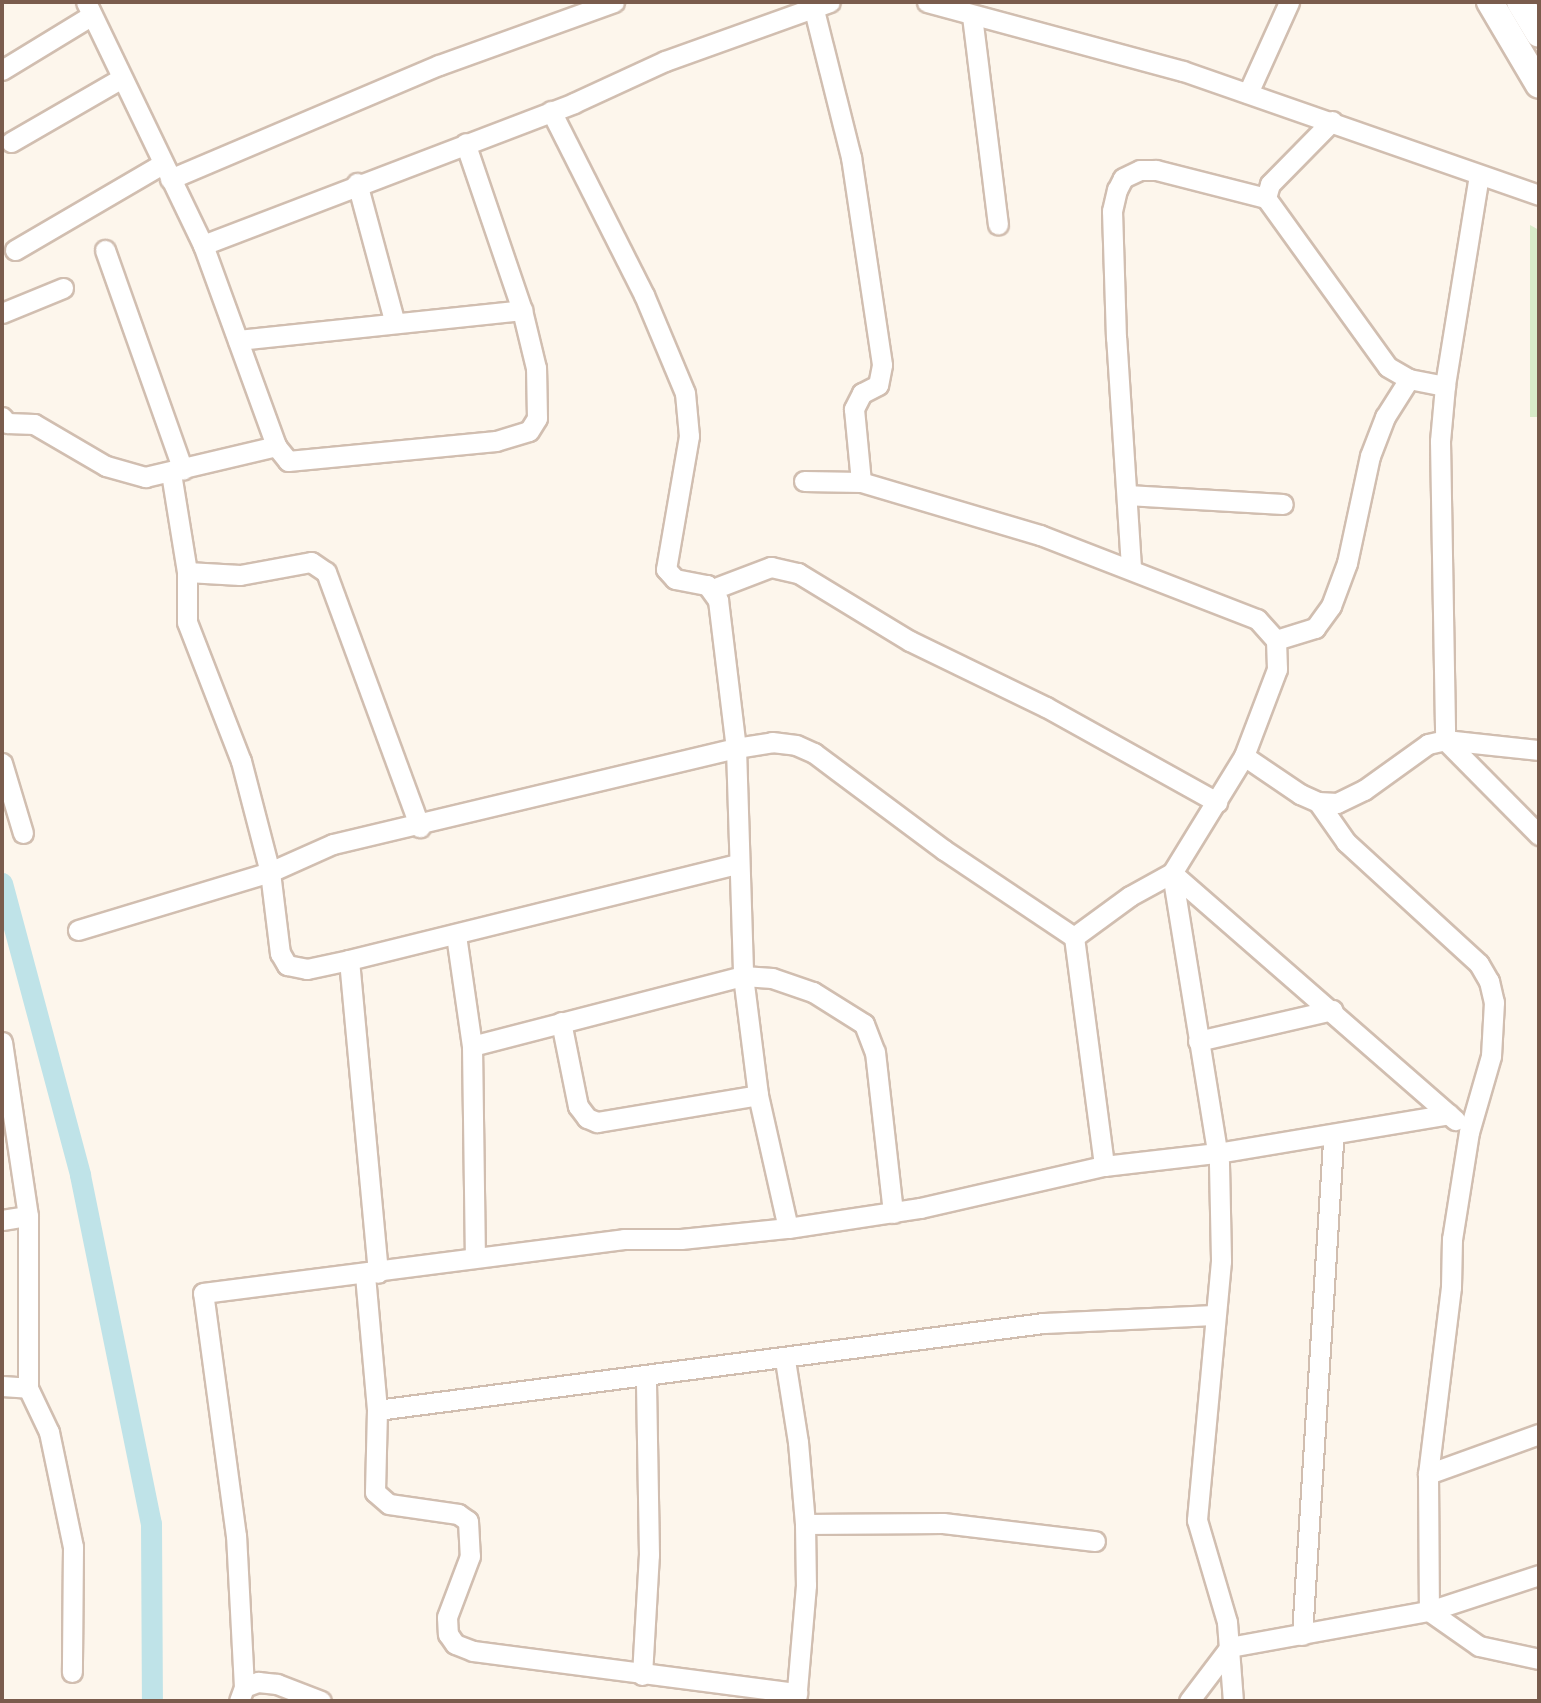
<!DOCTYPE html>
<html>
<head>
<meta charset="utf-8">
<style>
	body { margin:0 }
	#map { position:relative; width:1541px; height:1703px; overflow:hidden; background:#fdf6ec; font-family:"Public Sans",sans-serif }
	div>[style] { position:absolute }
	.green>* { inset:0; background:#d8ecc9 }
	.canal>* { height:21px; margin:-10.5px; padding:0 10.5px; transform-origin:10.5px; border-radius:10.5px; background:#bfe3e8 }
	.roads { filter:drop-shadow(2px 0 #d1beb0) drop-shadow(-2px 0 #d1beb0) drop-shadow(0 2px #d1beb0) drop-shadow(0 -2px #d1beb0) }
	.street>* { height:19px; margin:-9.5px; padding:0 9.5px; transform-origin:9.5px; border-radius:9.5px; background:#fff }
	.secondary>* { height:26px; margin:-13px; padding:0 13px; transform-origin:13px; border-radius:13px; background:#fff }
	span { translate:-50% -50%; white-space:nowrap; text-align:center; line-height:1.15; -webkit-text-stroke:5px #fffaf3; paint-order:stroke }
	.frame { position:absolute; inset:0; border:4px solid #7a5c4d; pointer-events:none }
</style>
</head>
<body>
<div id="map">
	<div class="green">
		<div style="clip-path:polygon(1530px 225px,1539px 230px,1539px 417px,1530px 417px)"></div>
	</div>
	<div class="canal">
		<div style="left:2px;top:883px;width:302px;rotate:75deg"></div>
		<div style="left:80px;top:1175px;width:355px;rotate:78.5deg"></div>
		<div style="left:151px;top:1523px;width:178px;rotate:89.7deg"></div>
	</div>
	<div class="roads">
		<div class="street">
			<div style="left:86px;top:2px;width:270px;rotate:64.3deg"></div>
			<div style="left:203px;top:245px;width:214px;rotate:70deg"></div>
			<div style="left:276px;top:446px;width:19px;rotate:51deg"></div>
			<div style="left:288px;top:461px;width:209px;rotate:-5.5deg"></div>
			<div style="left:496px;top:441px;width:34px;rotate:-17deg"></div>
			<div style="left:529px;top:431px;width:15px;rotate:-58deg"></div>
			<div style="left:537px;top:418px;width:50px;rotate:-91.1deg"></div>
			<div style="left:536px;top:368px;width:60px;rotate:-103.6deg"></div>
			<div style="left:522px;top:310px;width:176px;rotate:-108.8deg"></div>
			<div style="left:812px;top:2px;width:160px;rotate:75.9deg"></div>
			<div style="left:851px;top:157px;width:210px;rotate:81.5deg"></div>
			<div style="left:882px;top:365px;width:20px;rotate:101deg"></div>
			<div style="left:878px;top:385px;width:18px;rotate:153deg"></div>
			<div style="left:862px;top:393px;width:18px;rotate:117deg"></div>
			<div style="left:854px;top:409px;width:73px;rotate:84.5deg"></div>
			<div style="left:927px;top:2px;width:265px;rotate:15.1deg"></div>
			<div style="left:1183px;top:71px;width:377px;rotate:19.2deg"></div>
			<div style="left:972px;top:16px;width:210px;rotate:82.9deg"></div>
			<div style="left:2px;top:70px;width:105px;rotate:-31.4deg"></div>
			<div style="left:1248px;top:93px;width:100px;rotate:-65.7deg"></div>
			<div style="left:551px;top:111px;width:206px;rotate:63.2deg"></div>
			<div style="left:644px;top:295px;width:106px;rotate:67.3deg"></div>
			<div style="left:685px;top:393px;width:43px;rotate:84.7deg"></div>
			<div style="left:689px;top:436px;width:135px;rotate:99.8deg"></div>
			<div style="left:666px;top:569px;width:13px;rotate:48deg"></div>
			<div style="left:675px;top:579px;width:33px;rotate:11deg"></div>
			<div style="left:707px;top:585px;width:19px;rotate:54deg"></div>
			<div style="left:718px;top:600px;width:149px;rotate:83.1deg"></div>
			<div style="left:736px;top:748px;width:228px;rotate:88.2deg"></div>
			<div style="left:743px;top:976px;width:120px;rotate:82.8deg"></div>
			<div style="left:758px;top:1095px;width:136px;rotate:77.3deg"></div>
			<div style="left:1332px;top:121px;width:88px;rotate:134.5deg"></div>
			<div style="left:1270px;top:184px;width:15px;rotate:106deg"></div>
			<div style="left:1266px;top:198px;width:208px;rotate:54.2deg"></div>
			<div style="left:1388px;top:367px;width:24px;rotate:30deg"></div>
			<div style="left:1409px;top:379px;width:37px;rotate:11deg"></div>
			<div style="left:11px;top:142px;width:128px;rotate:-30deg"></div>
			<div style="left:1479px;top:175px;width:214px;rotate:99.2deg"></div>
			<div style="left:1445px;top:386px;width:55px;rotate:95.2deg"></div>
			<div style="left:1440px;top:441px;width:299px;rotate:89deg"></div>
			<div style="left:1445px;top:740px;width:134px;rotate:45.3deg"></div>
			<div style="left:170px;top:179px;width:292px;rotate:-23deg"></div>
			<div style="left:439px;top:65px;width:186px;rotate:-19.8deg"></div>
			<div style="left:357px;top:183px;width:142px;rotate:74.9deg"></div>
			<div style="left:203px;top:245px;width:397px;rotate:-20.9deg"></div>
			<div style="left:574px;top:103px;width:100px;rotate:-24.8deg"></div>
			<div style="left:665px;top:61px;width:175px;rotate:-19.7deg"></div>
			<div style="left:15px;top:250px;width:170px;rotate:-30.3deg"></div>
			<div style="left:105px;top:250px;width:233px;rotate:70.5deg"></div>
			<div style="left:2px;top:313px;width:66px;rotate:-22.3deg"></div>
			<div style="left:238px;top:340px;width:286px;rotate:-6deg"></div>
			<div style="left:2px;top:417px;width:8px;rotate:50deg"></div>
			<div style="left:7px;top:423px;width:27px;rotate:2deg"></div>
			<div style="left:34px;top:424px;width:83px;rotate:30.3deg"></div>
			<div style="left:106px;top:466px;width:41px;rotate:15.8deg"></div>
			<div style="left:145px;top:477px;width:135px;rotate:-13.3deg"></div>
			<div style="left:171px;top:473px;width:100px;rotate:80.8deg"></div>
			<div style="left:187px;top:572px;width:50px;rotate:90deg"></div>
			<div style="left:187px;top:622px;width:149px;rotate:68.8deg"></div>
			<div style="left:241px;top:761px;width:115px;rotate:75.4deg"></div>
			<div style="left:270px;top:872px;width:82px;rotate:83deg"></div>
			<div style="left:280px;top:953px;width:14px;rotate:60deg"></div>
			<div style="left:287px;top:965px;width:20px;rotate:11deg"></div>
			<div style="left:307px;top:969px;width:43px;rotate:-12.1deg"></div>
			<div style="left:349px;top:960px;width:399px;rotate:-13.9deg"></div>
			<div style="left:804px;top:481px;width:57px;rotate:1deg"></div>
			<div style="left:861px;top:482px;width:187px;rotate:16.5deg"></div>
			<div style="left:1040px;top:535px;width:233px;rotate:21.2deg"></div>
			<div style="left:1257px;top:619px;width:28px;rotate:48deg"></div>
			<div style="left:1276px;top:640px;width:29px;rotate:88deg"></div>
			<div style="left:1277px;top:669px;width:93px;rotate:110.8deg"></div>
			<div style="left:1244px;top:756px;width:137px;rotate:121.6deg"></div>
			<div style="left:1172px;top:873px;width:295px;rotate:80.8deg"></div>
			<div style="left:1219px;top:1164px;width:97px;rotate:88.8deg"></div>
			<div style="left:1221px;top:1261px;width:260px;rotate:95.3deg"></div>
			<div style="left:1197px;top:1520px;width:106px;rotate:73.6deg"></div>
			<div style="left:1227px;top:1622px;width:79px;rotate:85.7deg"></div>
			<div style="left:1127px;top:495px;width:156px;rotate:3.3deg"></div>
			<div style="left:1131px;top:567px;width:229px;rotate:-93.7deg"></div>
			<div style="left:1116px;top:338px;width:127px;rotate:-91.8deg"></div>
			<div style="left:1112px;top:211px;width:22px;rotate:-77deg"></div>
			<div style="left:1117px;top:190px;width:13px;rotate:-63deg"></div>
			<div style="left:1123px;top:178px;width:19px;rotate:-25deg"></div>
			<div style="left:1140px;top:170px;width:16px"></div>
			<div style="left:1156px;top:170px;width:114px;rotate:14.3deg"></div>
			<div style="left:187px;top:572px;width:53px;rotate:3.2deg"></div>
			<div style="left:240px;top:575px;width:72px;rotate:-10.4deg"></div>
			<div style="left:311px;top:562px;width:18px;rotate:34deg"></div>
			<div style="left:326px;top:572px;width:272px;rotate:69.8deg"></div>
			<div style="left:713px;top:589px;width:62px;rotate:-20.8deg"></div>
			<div style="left:771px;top:567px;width:28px;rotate:13deg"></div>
			<div style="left:798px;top:573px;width:131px;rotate:31.3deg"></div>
			<div style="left:910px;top:641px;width:151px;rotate:25.9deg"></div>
			<div style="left:1046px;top:707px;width:196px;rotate:29.1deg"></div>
			<div style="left:1276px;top:640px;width:41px;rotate:-17.1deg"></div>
			<div style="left:1315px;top:628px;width:27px;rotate:-54deg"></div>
			<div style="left:1331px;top:606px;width:46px;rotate:-69.6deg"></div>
			<div style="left:1347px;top:563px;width:109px;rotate:-77.9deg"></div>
			<div style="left:1370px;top:456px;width:42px;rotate:-69deg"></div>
			<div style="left:1385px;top:417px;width:45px;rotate:-57.7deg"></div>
			<div style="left:1244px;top:756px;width:68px;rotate:34.2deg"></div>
			<div style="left:1300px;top:794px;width:20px;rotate:24deg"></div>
			<div style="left:1318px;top:802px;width:19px;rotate:3deg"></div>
			<div style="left:1337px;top:803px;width:30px;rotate:-26deg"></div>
			<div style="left:1364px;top:790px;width:79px;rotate:-35.7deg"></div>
			<div style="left:1428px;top:744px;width:17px;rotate:-13deg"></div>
			<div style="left:1445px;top:740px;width:95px;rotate:6.1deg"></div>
			<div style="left:2px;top:763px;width:73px;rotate:73.3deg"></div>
			<div style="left:1318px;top:802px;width:49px;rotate:55deg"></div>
			<div style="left:1346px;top:842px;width:180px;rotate:42.5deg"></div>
			<div style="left:1479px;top:964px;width:20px;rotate:60deg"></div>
			<div style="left:1489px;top:981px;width:22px;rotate:77deg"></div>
			<div style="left:1494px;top:1002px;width:54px;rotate:93.2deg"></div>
			<div style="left:1491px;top:1056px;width:79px;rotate:106.1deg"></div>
			<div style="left:1469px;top:1132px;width:108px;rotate:99deg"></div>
			<div style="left:1452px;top:1239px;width:48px;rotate:91.2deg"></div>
			<div style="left:1451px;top:1287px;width:188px;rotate:97deg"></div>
			<div style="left:1428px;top:1474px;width:137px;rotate:89.6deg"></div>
			<div style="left:1429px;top:1611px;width:61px;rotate:35deg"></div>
			<div style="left:1479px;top:1646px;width:61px;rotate:12.2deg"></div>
			<div style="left:78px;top:930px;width:201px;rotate:-16.8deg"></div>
			<div style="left:270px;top:872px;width:69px;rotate:-24deg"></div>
			<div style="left:333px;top:844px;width:414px;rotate:-13.4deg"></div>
			<div style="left:736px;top:748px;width:36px;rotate:-9deg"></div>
			<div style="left:772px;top:742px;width:24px;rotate:7deg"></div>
			<div style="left:796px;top:745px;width:20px;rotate:24deg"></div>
			<div style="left:814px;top:753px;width:162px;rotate:36.7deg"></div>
			<div style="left:944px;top:850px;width:156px;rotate:33.8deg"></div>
			<div style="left:1074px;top:937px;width:231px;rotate:82.5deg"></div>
			<div style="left:456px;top:935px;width:112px;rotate:81.8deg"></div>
			<div style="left:472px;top:1046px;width:210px;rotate:89.2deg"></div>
			<div style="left:1074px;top:937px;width:69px;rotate:-36.2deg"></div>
			<div style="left:1130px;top:896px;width:48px;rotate:-28.7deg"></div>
			<div style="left:1172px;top:873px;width:376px;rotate:41.1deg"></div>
			<div style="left:349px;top:960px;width:314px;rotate:84.7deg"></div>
			<div style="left:561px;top:1022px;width:86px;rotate:78.6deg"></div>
			<div style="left:578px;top:1106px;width:15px;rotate:53deg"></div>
			<div style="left:587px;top:1118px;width:11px;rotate:22deg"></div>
			<div style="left:597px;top:1122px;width:163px;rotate:-9.5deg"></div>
			<div style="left:1198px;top:1041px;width:138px;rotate:-13deg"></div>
			<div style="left:2px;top:1042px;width:176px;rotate:81.5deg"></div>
			<div style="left:28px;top:1216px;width:172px;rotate:90deg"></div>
			<div style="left:28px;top:1388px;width:49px;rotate:64.5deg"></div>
			<div style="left:49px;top:1432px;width:117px;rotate:78.2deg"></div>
			<div style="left:73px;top:1547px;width:125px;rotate:90.5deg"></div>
			<div style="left:472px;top:1046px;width:280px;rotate:-14.5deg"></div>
			<div style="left:743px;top:976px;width:29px;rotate:4deg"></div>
			<div style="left:772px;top:978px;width:43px;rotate:18.9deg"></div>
			<div style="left:813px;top:992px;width:60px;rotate:32.1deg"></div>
			<div style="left:864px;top:1024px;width:30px;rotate:69deg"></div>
			<div style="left:875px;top:1052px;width:162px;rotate:83.6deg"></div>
			<div style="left:2px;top:1220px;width:26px;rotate:-9deg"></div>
			<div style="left:365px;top:1275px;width:136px;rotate:84.9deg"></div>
			<div style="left:377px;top:1410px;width:82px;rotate:91.4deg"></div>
			<div style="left:375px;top:1492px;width:18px;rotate:41deg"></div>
			<div style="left:389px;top:1504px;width:70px;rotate:8.2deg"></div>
			<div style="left:458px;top:1514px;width:12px;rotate:35deg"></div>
			<div style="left:468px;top:1521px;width:35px;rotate:87deg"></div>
			<div style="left:470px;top:1556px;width:65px;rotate:110.7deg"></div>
			<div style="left:447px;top:1617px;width:17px;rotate:87deg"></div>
			<div style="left:448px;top:1634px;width:12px;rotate:55deg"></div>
			<div style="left:455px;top:1644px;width:19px;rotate:21deg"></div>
			<div style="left:473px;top:1651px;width:327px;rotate:7.4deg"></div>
			<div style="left:785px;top:1360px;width:83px;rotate:81deg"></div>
			<div style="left:798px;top:1442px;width:82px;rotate:85.1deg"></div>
			<div style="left:805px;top:1524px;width:61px;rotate:89.1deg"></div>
			<div style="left:806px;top:1585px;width:116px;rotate:94.9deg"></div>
			<div style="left:2px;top:1386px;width:26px;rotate:4deg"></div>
			<div style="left:377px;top:1410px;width:672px;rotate:-7.44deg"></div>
			<div style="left:1043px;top:1323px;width:172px;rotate:-2.7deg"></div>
			<div style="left:1428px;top:1474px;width:118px;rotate:-19.8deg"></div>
			<div style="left:805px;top:1524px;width:138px;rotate:-0.4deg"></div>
			<div style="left:943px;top:1523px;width:153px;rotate:6.8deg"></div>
			<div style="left:1302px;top:1635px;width:500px;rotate:-86.4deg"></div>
			<div style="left:642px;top:1675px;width:120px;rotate:-86.7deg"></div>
			<div style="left:649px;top:1555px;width:180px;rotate:-91deg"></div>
			<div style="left:244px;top:1687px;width:151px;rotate:-93deg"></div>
			<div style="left:236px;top:1536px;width:245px;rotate:-97.7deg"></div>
			<div style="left:203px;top:1293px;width:424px;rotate:-7.3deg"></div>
			<div style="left:624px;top:1239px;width:57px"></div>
			<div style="left:681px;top:1239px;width:108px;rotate:-5.9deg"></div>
			<div style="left:788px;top:1228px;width:134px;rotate:-8.6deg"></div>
			<div style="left:920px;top:1208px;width:189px;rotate:-12.9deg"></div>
			<div style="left:1104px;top:1166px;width:114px;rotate:-6.6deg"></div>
			<div style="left:1217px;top:1153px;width:235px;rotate:-9.5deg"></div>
			<div style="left:239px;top:1701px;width:15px;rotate:-70deg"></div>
			<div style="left:244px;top:1687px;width:15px;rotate:-20deg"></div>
			<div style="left:258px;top:1682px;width:19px;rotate:6deg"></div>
			<div style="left:277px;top:1684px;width:47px;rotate:21.1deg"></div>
			<div style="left:1189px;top:1701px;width:68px;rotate:-52.8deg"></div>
			<div style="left:1230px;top:1647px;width:202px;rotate:-10.3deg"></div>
			<div style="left:1429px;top:1611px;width:116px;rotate:-18.1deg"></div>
		</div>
		<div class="secondary">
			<div style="left:1490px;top:2px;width:96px;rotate:59.4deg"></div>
			<div style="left:1520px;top:2px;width:37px;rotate:59deg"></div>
		</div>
	</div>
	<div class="frame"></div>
</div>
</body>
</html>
